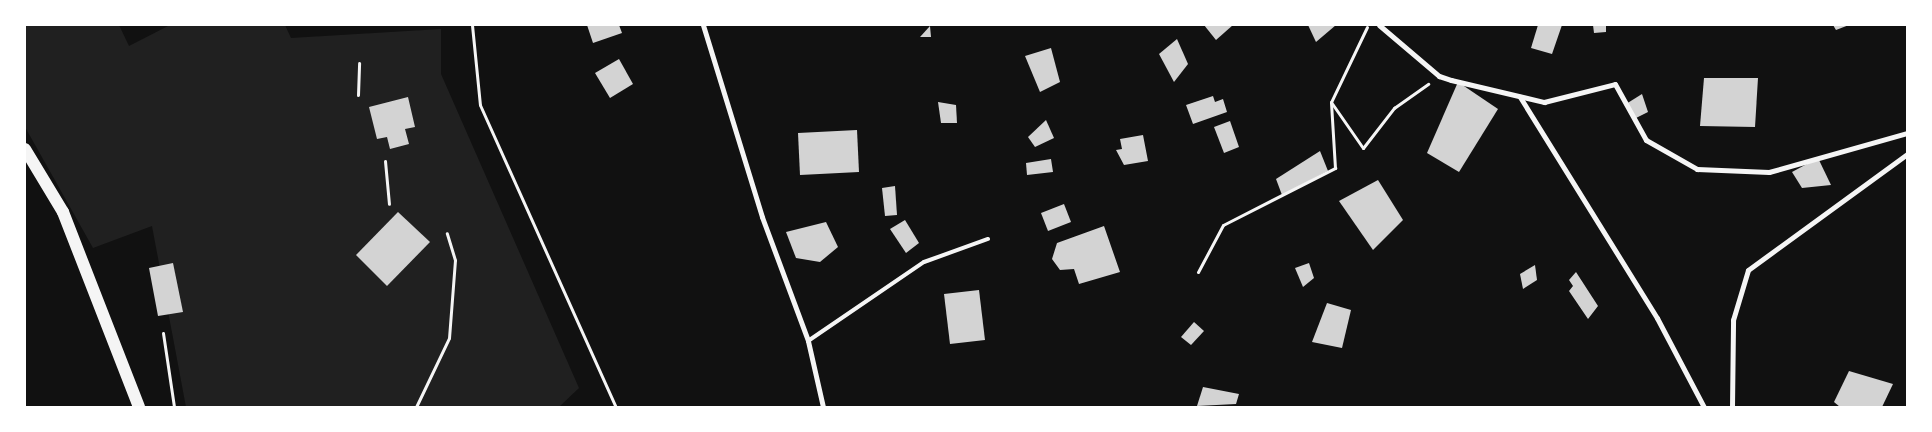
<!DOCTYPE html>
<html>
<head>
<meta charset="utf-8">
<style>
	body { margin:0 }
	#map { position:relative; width:1932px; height:432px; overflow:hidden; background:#111; font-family:"Sofia Sans Condensed",sans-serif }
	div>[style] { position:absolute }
	.green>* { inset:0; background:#202020 }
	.building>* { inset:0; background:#d3d3d3 }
	.path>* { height:3px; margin:-1.5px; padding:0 1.5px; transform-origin:1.5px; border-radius:1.5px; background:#f5f5f5 }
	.service>* { height:4px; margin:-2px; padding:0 2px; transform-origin:2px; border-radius:2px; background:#f5f5f5 }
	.minor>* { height:5px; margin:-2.5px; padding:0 2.5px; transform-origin:2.5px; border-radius:2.5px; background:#f5f5f5 }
	.primary>* { height:12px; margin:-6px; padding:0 6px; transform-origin:6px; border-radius:6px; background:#f5f5f5 }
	span { translate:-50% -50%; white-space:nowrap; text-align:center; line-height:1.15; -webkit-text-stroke:5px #fff; paint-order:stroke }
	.frame { position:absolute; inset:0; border:26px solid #fff; pointer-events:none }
</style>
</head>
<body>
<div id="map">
	<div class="green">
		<div style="clip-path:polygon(25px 25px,119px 25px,129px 46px,170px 25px,285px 25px,291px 38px,441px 29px,441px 74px,579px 388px,559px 407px,186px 407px,152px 226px,93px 248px,25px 127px)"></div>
	</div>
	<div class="building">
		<div style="clip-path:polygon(587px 25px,619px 25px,622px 33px,593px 43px)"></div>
		<div style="clip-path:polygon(1204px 25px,1233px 25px,1216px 40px)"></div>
		<div style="clip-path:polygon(1308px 25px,1336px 25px,1316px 42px)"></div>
		<div style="clip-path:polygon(1538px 25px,1562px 25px,1552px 54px,1531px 48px)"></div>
		<div style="clip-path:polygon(1593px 25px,1606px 25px,1606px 32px,1594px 33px)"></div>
		<div style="clip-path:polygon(1833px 25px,1849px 25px,1836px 30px)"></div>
		<div style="clip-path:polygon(930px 26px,931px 37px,920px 37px)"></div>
		<div style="clip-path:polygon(1177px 39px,1188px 64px,1174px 82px,1159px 54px)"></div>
		<div style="clip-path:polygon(1051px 48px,1060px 82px,1040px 92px,1025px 56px)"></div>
		<div style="clip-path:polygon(619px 59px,633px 84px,610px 98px,595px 73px)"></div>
		<div style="clip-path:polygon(1704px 78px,1758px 78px,1755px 127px,1700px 126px)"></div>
		<div style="clip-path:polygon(1458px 82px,1498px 109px,1459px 172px,1427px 153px)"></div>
		<div style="clip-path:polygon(1642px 94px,1648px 112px,1634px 119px,1626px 104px)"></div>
		<div style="clip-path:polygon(1213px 96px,1215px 102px,1223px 99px,1227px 112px,1193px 124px,1186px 105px)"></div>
		<div style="clip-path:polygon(408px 97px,415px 127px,405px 129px,409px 144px,390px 149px,387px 137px,377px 139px,369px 107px)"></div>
		<div style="clip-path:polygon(938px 102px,956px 105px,957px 123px,941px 123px)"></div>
		<div style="clip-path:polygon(1046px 120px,1054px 138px,1035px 147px,1028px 137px)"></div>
		<div style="clip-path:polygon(1230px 121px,1239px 147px,1224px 153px,1214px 127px)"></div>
		<div style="clip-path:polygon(857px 130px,859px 172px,800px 175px,798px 133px)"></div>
		<div style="clip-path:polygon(1143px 135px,1148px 161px,1124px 165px,1116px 150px,1122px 149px,1120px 139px)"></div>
		<div style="clip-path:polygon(1320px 151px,1328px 171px,1282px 195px,1276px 179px)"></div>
		<div style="clip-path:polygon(1818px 158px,1831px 185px,1802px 188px,1792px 172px)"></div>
		<div style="clip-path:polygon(1051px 159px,1053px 172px,1027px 175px,1026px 163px)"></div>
		<div style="clip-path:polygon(1378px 180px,1403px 220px,1373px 250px,1339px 201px)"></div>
		<div style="clip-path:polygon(895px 186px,897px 215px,885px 216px,882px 188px)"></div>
		<div style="clip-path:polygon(1064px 204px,1071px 222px,1048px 231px,1041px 213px)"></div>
		<div style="clip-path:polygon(398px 212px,430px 242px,387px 286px,356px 255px)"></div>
		<div style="clip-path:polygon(905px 220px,919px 243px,906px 253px,890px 229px)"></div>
		<div style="clip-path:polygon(826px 222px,838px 247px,820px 262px,796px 258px,786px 232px)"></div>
		<div style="clip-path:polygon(1104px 226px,1120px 272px,1079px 284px,1074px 269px,1060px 270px,1052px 259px,1057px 243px)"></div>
		<div style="clip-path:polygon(173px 263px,183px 312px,158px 316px,149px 268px)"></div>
		<div style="clip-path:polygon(1309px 263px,1314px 278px,1303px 287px,1295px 268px)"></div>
		<div style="clip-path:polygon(1535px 265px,1537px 280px,1523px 289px,1520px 274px)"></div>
		<div style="clip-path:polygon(1576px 272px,1598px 306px,1588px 319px,1569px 291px,1573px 286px,1569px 280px)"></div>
		<div style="clip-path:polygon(979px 290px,985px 340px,950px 344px,944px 294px)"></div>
		<div style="clip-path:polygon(1327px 303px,1351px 310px,1342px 348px,1312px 342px)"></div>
		<div style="clip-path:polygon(1194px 322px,1204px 331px,1191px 345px,1181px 337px)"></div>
		<div style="clip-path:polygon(1849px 371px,1893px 384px,1882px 407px,1840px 407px,1834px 402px)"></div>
		<div style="clip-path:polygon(1203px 387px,1239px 394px,1236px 404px,1197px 406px)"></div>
	</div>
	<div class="path">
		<div style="left:472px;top:25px;width:80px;rotate:84.3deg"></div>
		<div style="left:480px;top:105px;width:331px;rotate:65.8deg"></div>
		<div style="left:1367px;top:27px;width:83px;rotate:115.6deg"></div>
		<div style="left:1331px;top:102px;width:56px;rotate:55.2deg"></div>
		<div style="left:1363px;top:148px;width:51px;rotate:-52.2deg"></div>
		<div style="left:1394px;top:108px;width:42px;rotate:-35.2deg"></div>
		<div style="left:358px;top:95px;width:32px;rotate:-88deg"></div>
		<div style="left:385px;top:161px;width:43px;rotate:84.7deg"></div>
		<div style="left:1198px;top:272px;width:53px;rotate:-62deg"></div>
		<div style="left:1223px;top:225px;width:126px;rotate:-27deg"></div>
		<div style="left:1335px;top:168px;width:66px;rotate:-93.5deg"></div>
		<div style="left:163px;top:333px;width:75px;rotate:81.5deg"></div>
		<div style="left:416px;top:407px;width:76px;rotate:-64.4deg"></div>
		<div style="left:449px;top:338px;width:78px;rotate:-85.6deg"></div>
		<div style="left:455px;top:260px;width:28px;rotate:-107deg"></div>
	</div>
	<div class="service">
		<div style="left:808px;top:341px;width:140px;rotate:-34.3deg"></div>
		<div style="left:924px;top:262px;width:68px;rotate:-19.8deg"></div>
	</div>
	<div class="minor">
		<div style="left:703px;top:25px;width:201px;rotate:72.9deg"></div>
		<div style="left:762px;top:217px;width:132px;rotate:69.6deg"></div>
		<div style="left:808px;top:341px;width:68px;rotate:77.2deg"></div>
		<div style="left:1379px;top:25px;width:79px;rotate:40.4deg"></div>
		<div style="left:1439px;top:76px;width:13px;rotate:18deg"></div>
		<div style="left:1451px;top:80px;width:96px;rotate:13.3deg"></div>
		<div style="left:1544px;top:102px;width:73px;rotate:-14.2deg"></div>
		<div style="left:1615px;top:84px;width:64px;rotate:61deg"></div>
		<div style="left:1646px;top:140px;width:59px;rotate:29.6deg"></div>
		<div style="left:1697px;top:169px;width:72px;rotate:2.4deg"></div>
		<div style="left:1769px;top:172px;width:143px;rotate:-15.8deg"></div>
		<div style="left:1520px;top:97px;width:260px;rotate:58.2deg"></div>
		<div style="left:1657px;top:318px;width:101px;rotate:62.2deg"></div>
		<div style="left:1732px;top:407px;width:87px;rotate:-89.3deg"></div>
		<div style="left:1733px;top:320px;width:52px;rotate:-73.3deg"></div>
		<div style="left:1748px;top:270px;width:197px;rotate:-36.1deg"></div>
	</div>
	<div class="primary">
		<div style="left:25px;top:149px;width:74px;rotate:58.9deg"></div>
		<div style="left:63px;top:212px;width:209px;rotate:68.7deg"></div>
	</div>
	<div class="frame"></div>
</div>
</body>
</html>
